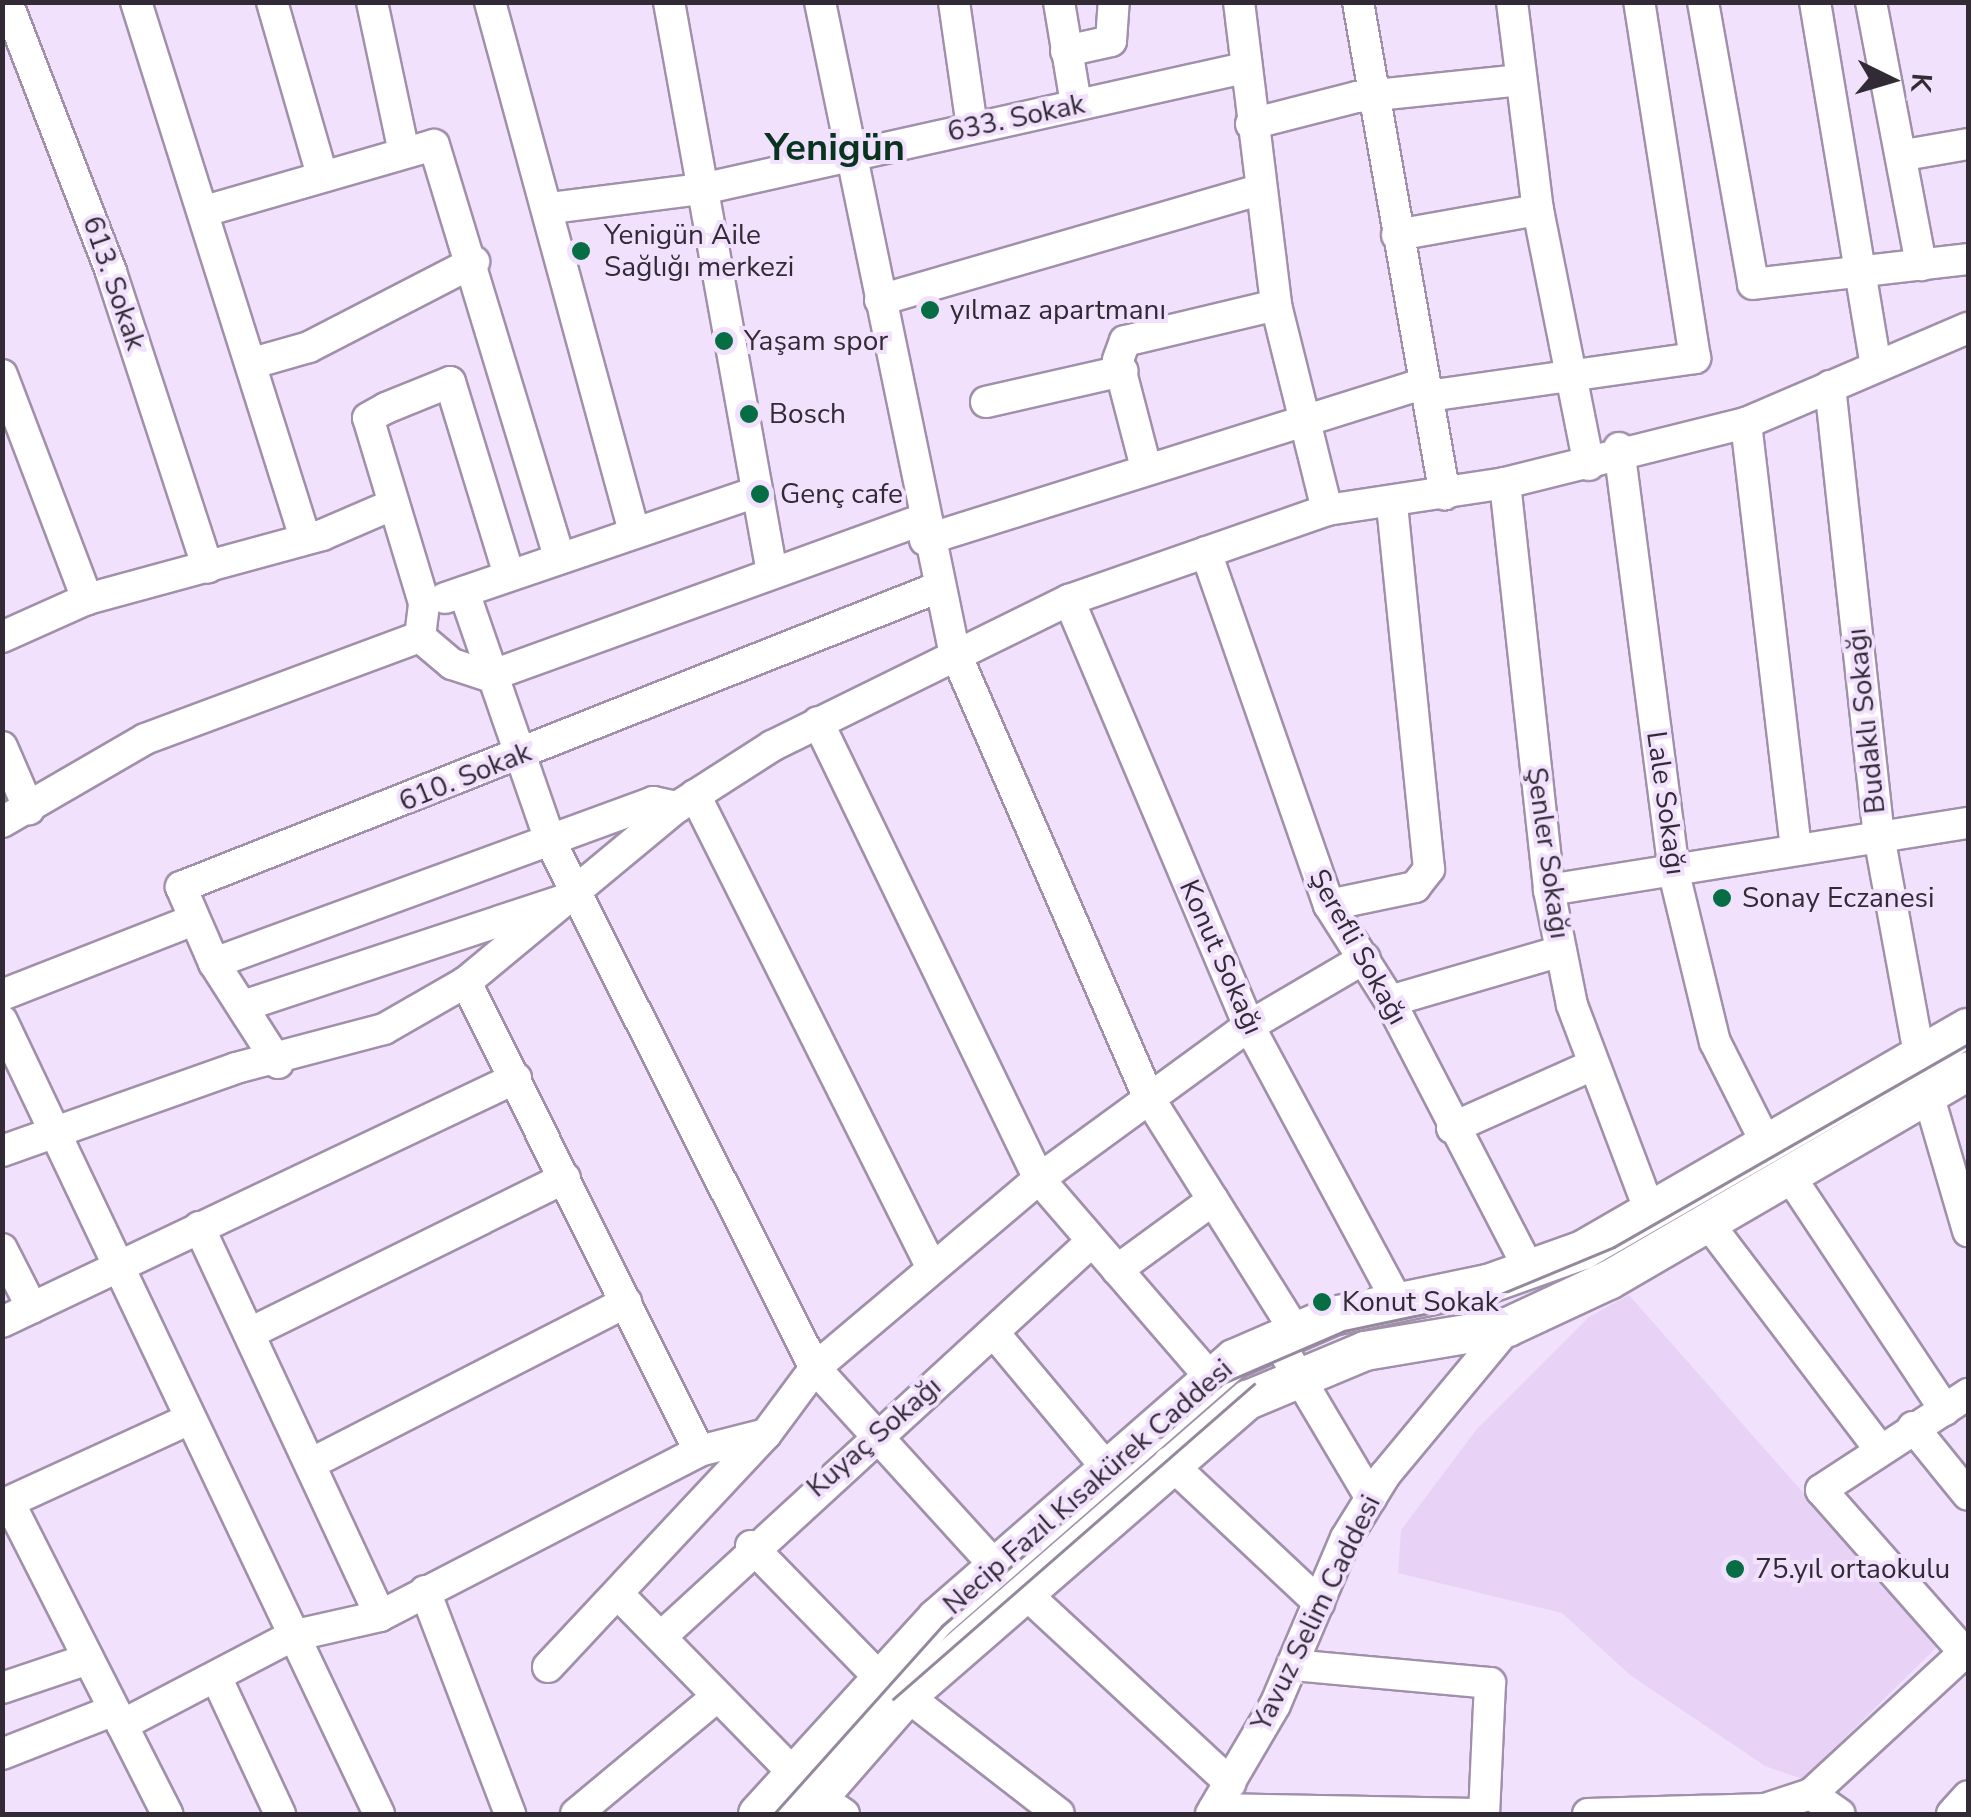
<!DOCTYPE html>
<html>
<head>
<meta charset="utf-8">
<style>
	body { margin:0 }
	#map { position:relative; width:1971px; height:1817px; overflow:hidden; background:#f2e1fd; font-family:"Nunito Sans",sans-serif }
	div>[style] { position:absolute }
	.built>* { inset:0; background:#e8d3f6 }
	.roads { filter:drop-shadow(2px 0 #a090aa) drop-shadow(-2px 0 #a090aa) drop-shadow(0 2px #a090aa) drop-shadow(0 -2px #a090aa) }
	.minor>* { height:30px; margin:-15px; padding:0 15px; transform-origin:15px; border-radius:15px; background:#fff }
	.major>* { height:38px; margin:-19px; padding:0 19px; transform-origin:19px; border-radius:19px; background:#fff }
	.tram>* { height:2.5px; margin:-1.25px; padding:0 1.25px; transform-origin:1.25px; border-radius:1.25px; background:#94889c }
	.dots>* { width:28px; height:28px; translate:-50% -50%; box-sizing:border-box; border:5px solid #f2e1fd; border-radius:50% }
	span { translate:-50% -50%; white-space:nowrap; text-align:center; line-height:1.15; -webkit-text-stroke:8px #f2e1fd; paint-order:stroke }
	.street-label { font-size:28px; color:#322b36 }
	.poi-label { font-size:28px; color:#322b36 }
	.left { translate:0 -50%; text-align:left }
	.district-label { font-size:38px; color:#07331f; font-weight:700 }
	.frame { position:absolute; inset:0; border:5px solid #322b36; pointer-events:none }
	.north { position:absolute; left:1841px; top:30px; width:100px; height:100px; -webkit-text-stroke:8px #f2e1fd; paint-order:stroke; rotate:95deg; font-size:28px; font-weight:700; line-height:40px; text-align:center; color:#322b36 }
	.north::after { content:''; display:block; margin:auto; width:35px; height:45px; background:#322b36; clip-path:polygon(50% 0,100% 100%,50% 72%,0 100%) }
</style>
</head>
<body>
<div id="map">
	<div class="built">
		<div style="clip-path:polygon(1629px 1295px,1938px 1646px,1803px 1779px,1765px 1766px,1630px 1675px,1562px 1613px,1398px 1573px,1401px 1530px,1476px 1430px,1589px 1317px)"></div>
	</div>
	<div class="roads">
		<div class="minor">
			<div style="left:7px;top:2px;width:289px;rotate:68.9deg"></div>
			<div style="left:111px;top:272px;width:311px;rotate:71.9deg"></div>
			<div style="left:136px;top:2px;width:562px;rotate:72.5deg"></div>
			<div style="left:272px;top:2px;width:177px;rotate:73.9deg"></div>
			<div style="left:372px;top:2px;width:149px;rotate:78deg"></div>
			<div style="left:490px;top:2px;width:545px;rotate:74.79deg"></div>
			<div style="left:669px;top:2px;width:574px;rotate:79.77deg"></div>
			<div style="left:820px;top:2px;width:662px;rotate:78.32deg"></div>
			<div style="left:954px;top:650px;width:489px;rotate:66.5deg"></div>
			<div style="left:1149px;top:1098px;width:276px;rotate:57.9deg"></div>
			<div style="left:954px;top:2px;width:126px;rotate:81.8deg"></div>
			<div style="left:1059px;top:2px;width:103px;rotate:80.5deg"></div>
			<div style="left:1239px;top:2px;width:305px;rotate:83deg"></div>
			<div style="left:1276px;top:305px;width:211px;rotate:76deg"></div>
			<div style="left:1358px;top:2px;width:500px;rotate:80deg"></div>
			<div style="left:1512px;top:2px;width:210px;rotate:82.9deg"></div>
			<div style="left:1538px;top:210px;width:260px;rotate:78.7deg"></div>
			<div style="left:1703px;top:2px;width:286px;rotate:79.9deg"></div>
			<div style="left:1753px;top:284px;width:216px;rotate:-6.6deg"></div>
			<div style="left:1815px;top:2px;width:368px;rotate:80.5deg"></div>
			<div style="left:1871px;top:2px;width:268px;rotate:79.2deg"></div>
			<div style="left:1066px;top:51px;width:46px;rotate:-12.5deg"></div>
			<div style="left:1111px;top:41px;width:39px;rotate:-86deg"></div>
			<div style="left:1251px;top:124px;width:109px;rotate:-14.3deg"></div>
			<div style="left:1357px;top:97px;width:165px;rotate:-5.9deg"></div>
			<div style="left:1905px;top:155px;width:64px;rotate:-9.9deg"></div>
			<div style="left:551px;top:208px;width:152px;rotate:-7.2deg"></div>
			<div style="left:702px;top:189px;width:555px;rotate:-12.58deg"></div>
			<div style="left:205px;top:211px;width:238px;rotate:-16.1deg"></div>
			<div style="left:434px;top:145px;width:430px;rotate:73.1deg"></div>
			<div style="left:1397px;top:235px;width:143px;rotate:-10.1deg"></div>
			<div style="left:880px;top:300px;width:395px;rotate:-16.2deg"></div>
			<div style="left:253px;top:363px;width:58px;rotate:-15.9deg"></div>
			<div style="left:309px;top:347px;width:186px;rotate:-27.3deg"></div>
			<div style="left:2px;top:375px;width:240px;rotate:69.2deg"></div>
			<div style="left:1830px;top:386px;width:453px;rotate:83.8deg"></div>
			<div style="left:1879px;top:836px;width:221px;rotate:79.6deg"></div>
			<div style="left:1428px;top:396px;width:270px;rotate:-8.1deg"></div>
			<div style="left:1695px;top:358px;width:360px;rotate:-98.9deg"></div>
			<div style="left:986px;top:402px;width:140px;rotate:-12.8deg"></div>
			<div style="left:1746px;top:423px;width:430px;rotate:83.3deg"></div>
			<div style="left:1619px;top:448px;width:429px;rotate:82.6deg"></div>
			<div style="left:1674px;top:873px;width:174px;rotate:76.4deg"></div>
			<div style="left:1715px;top:1042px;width:113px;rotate:63.2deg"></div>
			<div style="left:1145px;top:464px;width:107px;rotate:-104.6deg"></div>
			<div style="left:1118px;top:360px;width:20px;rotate:-70deg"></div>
			<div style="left:1125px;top:341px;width:155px;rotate:-13.4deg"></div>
			<div style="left:1505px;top:483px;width:409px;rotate:83.8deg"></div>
			<div style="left:1549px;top:890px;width:117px;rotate:78.7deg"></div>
			<div style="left:1572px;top:1005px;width:218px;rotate:69.3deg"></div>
			<div style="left:925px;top:540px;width:524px;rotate:-17.43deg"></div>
			<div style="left:1206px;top:552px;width:374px;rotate:70.8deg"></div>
			<div style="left:1329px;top:905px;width:114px;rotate:57.6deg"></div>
			<div style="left:1390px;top:1001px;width:302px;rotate:62.6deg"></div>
			<div style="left:464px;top:592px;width:263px;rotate:70.9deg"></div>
			<div style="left:550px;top:841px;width:590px;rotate:63.3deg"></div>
			<div style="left:815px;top:1368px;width:266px;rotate:47.7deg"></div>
			<div style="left:445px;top:598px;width:326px;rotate:-18.8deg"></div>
			<div style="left:1069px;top:600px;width:462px;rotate:67.1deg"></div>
			<div style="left:1249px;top:1026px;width:315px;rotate:61.7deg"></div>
			<div style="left:2px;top:637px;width:93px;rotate:-24.1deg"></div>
			<div style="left:87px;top:599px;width:244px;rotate:-15.2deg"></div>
			<div style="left:322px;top:535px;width:78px;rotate:-23.3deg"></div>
			<div style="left:420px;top:637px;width:42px;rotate:40.2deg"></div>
			<div style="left:452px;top:664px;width:40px;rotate:18deg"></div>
			<div style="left:490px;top:676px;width:458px;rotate:-19.9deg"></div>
			<div style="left:818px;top:722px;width:508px;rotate:64.19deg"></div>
			<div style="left:1039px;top:1179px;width:263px;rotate:49.2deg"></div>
			<div style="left:2px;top:747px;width:68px;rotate:66.5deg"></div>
			<div style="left:695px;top:795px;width:529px;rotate:63.39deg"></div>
			<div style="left:2px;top:822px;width:165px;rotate:-30.1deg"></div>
			<div style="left:145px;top:739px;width:293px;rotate:-20.4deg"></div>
			<div style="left:420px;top:637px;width:34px;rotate:-83deg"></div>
			<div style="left:424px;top:603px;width:193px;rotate:-106.8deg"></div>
			<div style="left:368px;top:418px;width:21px;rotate:-29deg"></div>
			<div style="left:386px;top:408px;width:69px;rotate:-22.1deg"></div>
			<div style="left:450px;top:382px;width:202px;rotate:73deg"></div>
			<div style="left:1549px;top:890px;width:424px;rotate:-9.1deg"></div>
			<div style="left:1329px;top:905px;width:88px;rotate:-11.8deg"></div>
			<div style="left:1415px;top:887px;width:23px;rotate:-52deg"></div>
			<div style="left:1429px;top:869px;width:364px;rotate:-95.8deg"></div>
			<div style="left:214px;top:963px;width:468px;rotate:-20.1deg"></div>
			<div style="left:653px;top:802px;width:25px;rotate:12deg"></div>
			<div style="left:466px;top:982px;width:524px;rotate:63.58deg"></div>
			<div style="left:2px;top:995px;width:205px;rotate:-21.4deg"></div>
			<div style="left:1390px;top:1001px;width:178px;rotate:-16.3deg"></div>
			<div style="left:243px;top:1006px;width:337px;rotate:-18.3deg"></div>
			<div style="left:2px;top:1021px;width:878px;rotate:64.57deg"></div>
			<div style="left:278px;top:1063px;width:119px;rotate:-122.6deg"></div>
			<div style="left:214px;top:963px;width:83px;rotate:-113.5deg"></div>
			<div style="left:181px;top:887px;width:810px;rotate:-21.59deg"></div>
			<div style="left:1928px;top:1094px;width:143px;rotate:73.7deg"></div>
			<div style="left:1452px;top:1128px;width:154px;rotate:-24.1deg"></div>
			<div style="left:2px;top:1151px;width:248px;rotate:-19.5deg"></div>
			<div style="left:236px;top:1068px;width:153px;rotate:-14.8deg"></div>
			<div style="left:384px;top:1029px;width:95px;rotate:-29.8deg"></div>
			<div style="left:466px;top:982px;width:274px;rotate:-39.7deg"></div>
			<div style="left:677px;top:807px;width:113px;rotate:-32.7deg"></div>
			<div style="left:772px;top:746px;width:331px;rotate:-26.2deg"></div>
			<div style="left:1069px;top:600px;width:273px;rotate:-19.2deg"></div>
			<div style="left:1327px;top:510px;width:180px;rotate:-8.6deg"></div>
			<div style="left:1505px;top:483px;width:248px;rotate:-14deg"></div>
			<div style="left:1746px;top:423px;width:241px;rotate:-23.2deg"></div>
			<div style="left:1789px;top:1175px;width:282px;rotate:56.4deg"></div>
			<div style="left:1708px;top:1223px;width:285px;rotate:52.8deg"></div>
			<div style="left:199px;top:1227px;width:429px;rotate:65deg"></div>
			<div style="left:2px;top:1249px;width:66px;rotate:63deg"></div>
			<div style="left:1117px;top:1270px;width:119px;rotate:-36.1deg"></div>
			<div style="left:2px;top:1322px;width:569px;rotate:-25.39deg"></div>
			<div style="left:250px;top:1333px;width:351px;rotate:-26.2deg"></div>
			<div style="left:994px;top:1333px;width:175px;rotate:50.1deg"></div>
			<div style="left:1277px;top:1340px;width:184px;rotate:59.3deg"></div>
			<div style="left:1913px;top:1427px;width:87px;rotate:51deg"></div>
			<div style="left:1169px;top:1462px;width:206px;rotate:43.2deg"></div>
			<div style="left:312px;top:1463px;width:353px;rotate:-27.1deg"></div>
			<div style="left:9px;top:1502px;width:350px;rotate:63.1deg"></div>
			<div style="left:2px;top:1505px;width:205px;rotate:-24.6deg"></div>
			<div style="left:751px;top:1546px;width:185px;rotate:45.7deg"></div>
			<div style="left:425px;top:1591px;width:239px;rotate:69.1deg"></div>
			<div style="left:1025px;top:1593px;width:280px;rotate:42.8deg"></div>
			<div style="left:618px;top:1594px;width:252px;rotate:45.6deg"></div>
			<div style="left:662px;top:1636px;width:582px;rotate:-42.56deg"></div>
			<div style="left:1964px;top:1652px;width:216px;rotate:-131.4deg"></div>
			<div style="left:1821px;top:1490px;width:176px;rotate:-33.1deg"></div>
			<div style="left:1292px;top:1665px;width:199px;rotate:5.2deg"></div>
			<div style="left:1490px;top:1683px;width:131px;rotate:92.6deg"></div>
			<div style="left:548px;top:1667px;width:319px;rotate:-46.9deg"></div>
			<div style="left:218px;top:1681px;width:147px;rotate:65deg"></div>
			<div style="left:2px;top:1688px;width:91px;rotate:-18.6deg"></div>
			<div style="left:907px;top:1696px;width:192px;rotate:37.8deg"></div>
			<div style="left:122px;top:1725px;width:192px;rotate:-27.6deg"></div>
			<div style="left:292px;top:1636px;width:90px;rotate:-12.8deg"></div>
			<div style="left:380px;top:1616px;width:359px;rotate:-27.3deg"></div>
			<div style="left:699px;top:1451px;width:69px;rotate:-14.2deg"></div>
			<div style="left:766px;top:1434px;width:82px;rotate:-53.4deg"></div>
			<div style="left:815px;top:1368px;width:293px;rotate:-40.2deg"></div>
			<div style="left:1039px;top:1179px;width:260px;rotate:-36.1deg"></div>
			<div style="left:1249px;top:1026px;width:134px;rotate:-30.4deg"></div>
			<div style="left:2px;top:1754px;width:120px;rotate:-21.4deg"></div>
			<div style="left:1811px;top:1794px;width:35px;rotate:35deg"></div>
			<div style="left:820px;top:1798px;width:29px;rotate:34deg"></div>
			<div style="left:1214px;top:1809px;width:262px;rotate:1.1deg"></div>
			<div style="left:576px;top:1814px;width:180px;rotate:-39.8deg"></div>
			<div style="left:1211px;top:1814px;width:126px;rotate:-59.6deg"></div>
			<div style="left:1275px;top:1705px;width:181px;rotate:-67deg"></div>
			<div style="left:1346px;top:1538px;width:74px;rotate:-58.2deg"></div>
			<div style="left:1385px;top:1475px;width:192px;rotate:-50.3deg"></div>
			<div style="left:1588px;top:1814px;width:177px;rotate:-1.6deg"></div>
			<div style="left:1765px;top:1809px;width:48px;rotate:-18.1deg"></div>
			<div style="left:1811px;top:1794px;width:214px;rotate:-42.7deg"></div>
			<div style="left:1952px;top:1814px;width:24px;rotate:-48deg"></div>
		</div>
		<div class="major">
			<div style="left:758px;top:1814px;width:265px;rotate:-47.6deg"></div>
			<div style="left:937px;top:1618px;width:394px;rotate:-41.1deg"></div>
			<div style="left:1234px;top:1359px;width:108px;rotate:-23.5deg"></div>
			<div style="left:1333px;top:1316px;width:158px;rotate:-11.7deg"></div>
			<div style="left:1488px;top:1284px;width:101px;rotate:-19.7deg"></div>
			<div style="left:1583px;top:1250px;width:444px;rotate:-30deg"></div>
			<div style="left:804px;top:1814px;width:157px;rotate:-48.9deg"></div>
			<div style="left:907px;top:1696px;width:452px;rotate:-41deg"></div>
			<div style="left:1248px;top:1400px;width:127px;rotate:-22.7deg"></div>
			<div style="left:1365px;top:1351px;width:145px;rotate:-9.5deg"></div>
			<div style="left:1508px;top:1327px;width:111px;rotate:-25deg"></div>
			<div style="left:1609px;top:1280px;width:415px;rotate:-30.2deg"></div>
		</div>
	</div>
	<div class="tram">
		<div style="left:893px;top:1699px;width:479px;rotate:-41.1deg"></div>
		<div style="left:774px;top:1814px;width:252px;rotate:-48.2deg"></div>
		<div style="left:942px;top:1626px;width:372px;rotate:-40.8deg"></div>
		<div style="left:1224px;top:1383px;width:131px;rotate:-23.4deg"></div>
		<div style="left:1344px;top:1331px;width:141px;rotate:-11.9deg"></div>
		<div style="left:1482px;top:1302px;width:143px;rotate:-22.6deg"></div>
		<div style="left:1614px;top:1247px;width:408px;rotate:-29.8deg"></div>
	</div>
	<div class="dots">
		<div style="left:581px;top:251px;background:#066d44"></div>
		<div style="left:930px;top:310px;background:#066d44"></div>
		<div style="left:724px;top:341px;background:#066d44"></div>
		<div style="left:749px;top:414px;background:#066d44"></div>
		<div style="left:760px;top:494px;background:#066d44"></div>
		<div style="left:1722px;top:898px;background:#066d44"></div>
		<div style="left:1322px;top:1302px;background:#066d44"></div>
		<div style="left:1735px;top:1569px;background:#066d44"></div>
	</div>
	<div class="street-label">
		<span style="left:1016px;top:118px;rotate:-12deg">633. Sokak</span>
		<span style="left:114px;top:283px;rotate:71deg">613. Sokak</span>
		<span style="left:1866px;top:721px;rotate:-96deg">Budaklı Sokağı</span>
		<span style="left:465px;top:777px;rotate:-22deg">610. Sokak</span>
		<span style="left:1666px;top:803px;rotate:82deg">Lale Sokağı</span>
		<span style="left:1548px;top:853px;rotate:82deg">Şenler Sokağı</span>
		<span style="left:1358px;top:947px;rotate:61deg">Şerefli Sokağı</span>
		<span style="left:1221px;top:957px;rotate:66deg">Konut Sokağı</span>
		<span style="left:874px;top:1437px;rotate:-41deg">Kuyaç Sokağı</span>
		<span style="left:1088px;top:1487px;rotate:-41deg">Necip Fazıl Kısakürek Caddesi</span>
		<span style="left:1316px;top:1613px;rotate:-64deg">Yavuz Selim Caddesi</span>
	</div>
	<div class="poi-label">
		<span class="left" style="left:604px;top:251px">Yenigün Aile<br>Sağlığı merkezi</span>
		<span class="left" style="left:950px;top:310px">yılmaz apartmanı</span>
		<span class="left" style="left:744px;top:341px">Yaşam spor</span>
		<span class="left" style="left:769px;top:414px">Bosch</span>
		<span class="left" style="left:780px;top:494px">Genç cafe</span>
		<span class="left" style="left:1742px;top:898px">Sonay Eczanesi</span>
		<span class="left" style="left:1342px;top:1302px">Konut Sokak</span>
		<span class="left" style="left:1755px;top:1569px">75.yıl ortaokulu</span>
	</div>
	<div class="district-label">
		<span style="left:835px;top:148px">Yenigün</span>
	</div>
	<div class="frame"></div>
	<div class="north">K</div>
</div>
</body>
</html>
